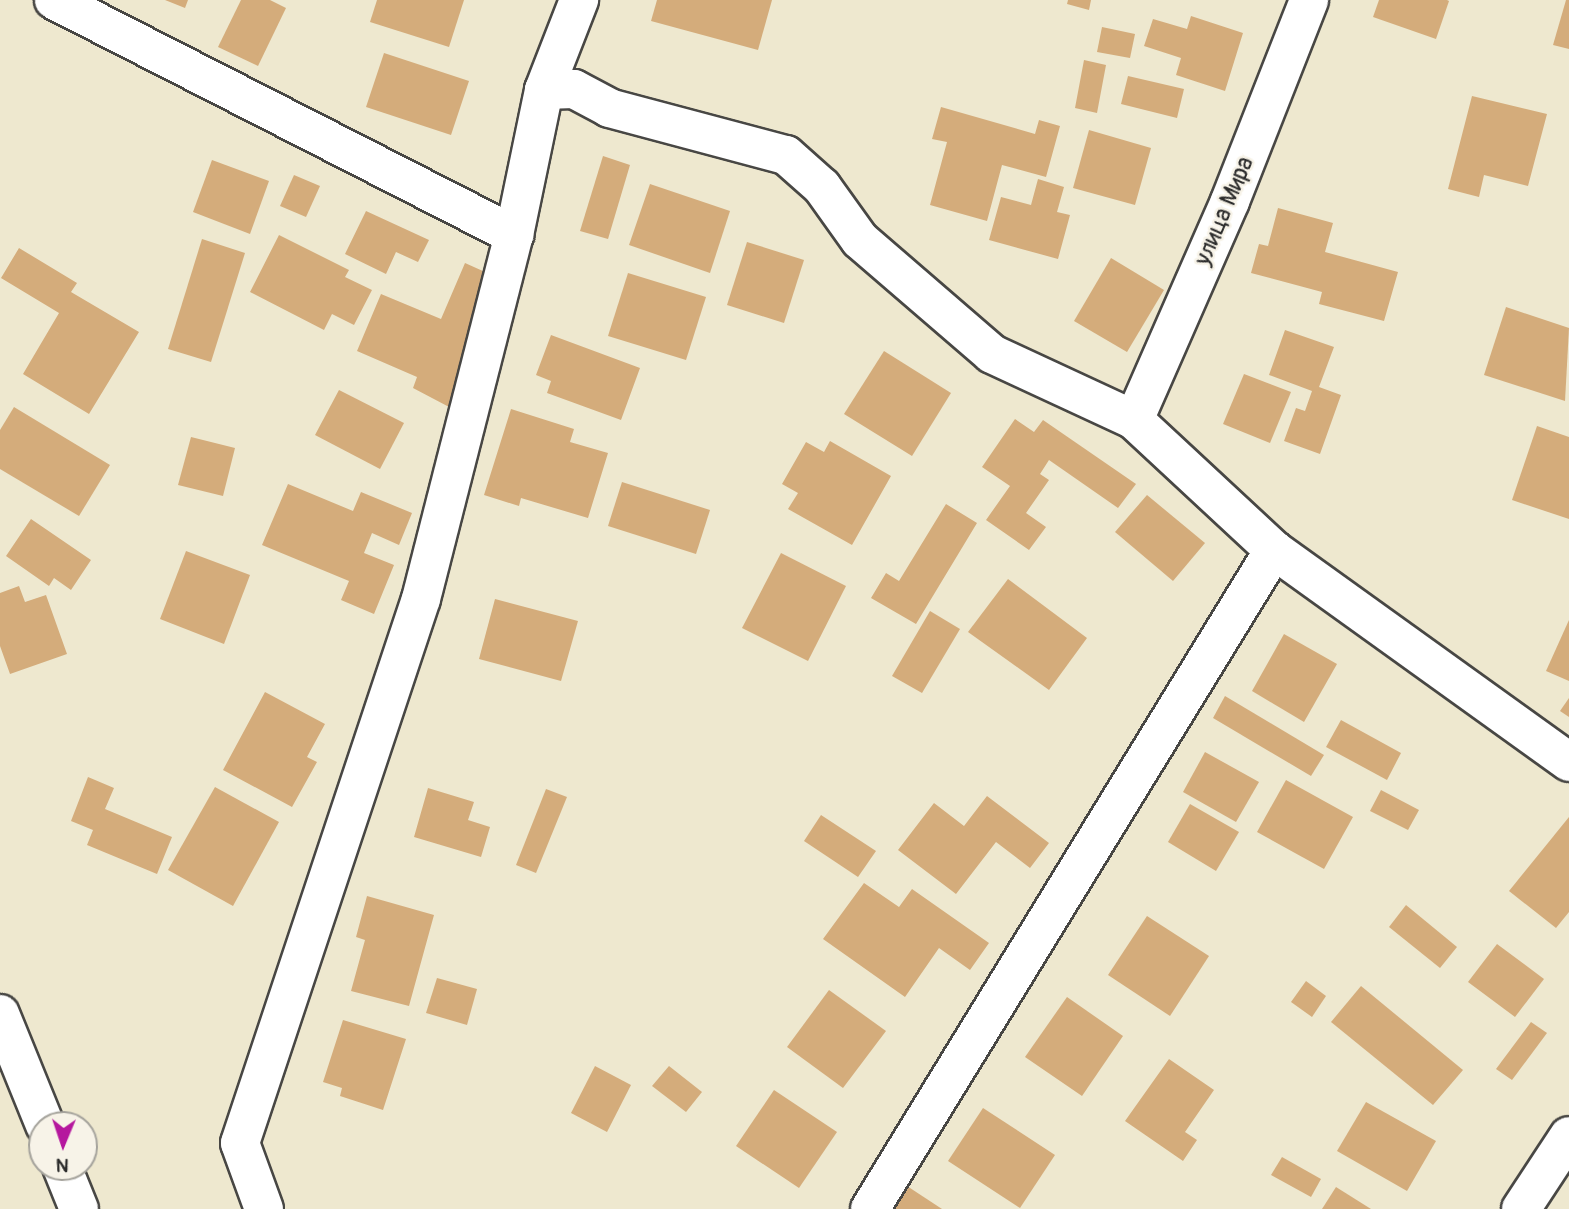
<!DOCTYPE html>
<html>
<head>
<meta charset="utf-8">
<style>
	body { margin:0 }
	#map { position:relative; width:1569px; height:1209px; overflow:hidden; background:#eee8cf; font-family:Pangolin,sans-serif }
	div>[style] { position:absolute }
	.building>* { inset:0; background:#d4ac7b }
	.roads { filter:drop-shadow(2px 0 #484744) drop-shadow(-2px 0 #484744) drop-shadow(0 2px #484744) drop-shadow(0 -2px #484744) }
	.minor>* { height:38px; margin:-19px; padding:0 19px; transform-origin:19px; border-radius:19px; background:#fff }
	span { translate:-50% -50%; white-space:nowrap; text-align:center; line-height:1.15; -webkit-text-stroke:5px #f7f3e8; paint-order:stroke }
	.street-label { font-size:24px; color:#2b2b2b }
	.north { position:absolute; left:28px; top:1111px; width:70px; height:70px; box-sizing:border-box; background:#f7f3e8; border:2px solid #a5a39c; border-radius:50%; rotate:182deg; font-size:19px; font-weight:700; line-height:28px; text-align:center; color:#2b2b2b }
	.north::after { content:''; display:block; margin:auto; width:24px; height:32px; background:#b5179e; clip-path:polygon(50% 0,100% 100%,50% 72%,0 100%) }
</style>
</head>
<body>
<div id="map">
	<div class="building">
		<div style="clip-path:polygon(165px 0,188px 0,185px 8px)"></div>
		<div style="clip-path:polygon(241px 0,270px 0,286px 8px,258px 66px,218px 47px)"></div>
		<div style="clip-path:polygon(377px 0,464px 0,449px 47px,370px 22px)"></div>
		<div style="clip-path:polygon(657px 0,772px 0,758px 50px,651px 21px)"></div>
		<div style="clip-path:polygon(1068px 0,1091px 0,1089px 10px,1067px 4px)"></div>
		<div style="clip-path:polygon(1379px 0,1447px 0,1449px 1px,1436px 39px,1373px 17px)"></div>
		<div style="clip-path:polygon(1566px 0,1569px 0,1569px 49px,1553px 45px)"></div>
		<div style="clip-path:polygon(1191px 16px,1243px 33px,1225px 91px,1176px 75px,1181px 58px,1144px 46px,1153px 19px,1187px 29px)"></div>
		<div style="clip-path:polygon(1102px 27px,1135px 34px,1130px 58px,1097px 52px)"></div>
		<div style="clip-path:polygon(384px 53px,469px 81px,451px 135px,366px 107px)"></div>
		<div style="clip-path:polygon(1084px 60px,1106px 65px,1097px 113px,1075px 108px)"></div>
		<div style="clip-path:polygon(1128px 76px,1184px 89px,1177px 118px,1121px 104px)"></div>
		<div style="clip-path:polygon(1472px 96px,1547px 114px,1528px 186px,1484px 175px,1479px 197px,1448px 189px)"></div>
		<div style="clip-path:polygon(941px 107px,1035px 134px,1039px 120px,1060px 126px,1046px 177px,1002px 165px,987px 221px,930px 205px,947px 142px,932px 139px)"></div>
		<div style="clip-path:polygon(1089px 130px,1151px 148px,1135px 205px,1073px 188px)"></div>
		<div style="clip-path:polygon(603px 156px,630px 165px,608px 239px,580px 231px)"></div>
		<div style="clip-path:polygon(212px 160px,269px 181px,250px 234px,193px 212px)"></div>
		<div style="clip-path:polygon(294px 175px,320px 186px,306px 217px,280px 206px)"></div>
		<div style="clip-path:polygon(1038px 179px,1064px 187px,1057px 212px,1070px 215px,1058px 259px,989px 240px,1001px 197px,1031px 205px)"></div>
		<div style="clip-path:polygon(650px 184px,730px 211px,710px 273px,629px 245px)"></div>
		<div style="clip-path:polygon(1278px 208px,1333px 223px,1325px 252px,1398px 272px,1384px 321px,1319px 304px,1322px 292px,1251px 273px,1259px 244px,1268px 246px)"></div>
		<div style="clip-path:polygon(366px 211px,429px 240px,418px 262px,396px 252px,386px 274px,345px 254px)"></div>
		<div style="clip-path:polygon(279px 235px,349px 270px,345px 277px,372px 290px,354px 325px,332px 314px,324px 330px,250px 292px)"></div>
		<div style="clip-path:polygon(202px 239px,245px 253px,211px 362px,168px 349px)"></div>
		<div style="clip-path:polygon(747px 242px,804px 260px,784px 323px,727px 305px)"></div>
		<div style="clip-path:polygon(19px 248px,77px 283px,71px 292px,139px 332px,89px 414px,23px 374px,59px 313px,1px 278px)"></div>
		<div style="clip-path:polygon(1111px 258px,1164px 290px,1127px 352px,1074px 321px)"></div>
		<div style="clip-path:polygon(465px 263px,494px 276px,451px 408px,413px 388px,417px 377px,357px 351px,381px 294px,441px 319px)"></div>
		<div style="clip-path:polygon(628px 273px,706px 297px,686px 360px,608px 336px)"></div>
		<div style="clip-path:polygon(1506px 307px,1569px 328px,1565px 401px,1484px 375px)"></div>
		<div style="clip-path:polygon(1285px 330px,1334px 347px,1319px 387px,1341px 395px,1320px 454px,1284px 441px,1296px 408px,1305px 411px,1312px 391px,1269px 375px)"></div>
		<div style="clip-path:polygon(551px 335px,640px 368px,621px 420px,547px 393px,551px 381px,536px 375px)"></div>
		<div style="clip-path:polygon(884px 351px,951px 393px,912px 456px,844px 414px)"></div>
		<div style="clip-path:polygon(1244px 374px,1291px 392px,1270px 443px,1223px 424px)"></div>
		<div style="clip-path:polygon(339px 390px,404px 423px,380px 469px,315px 435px)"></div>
		<div style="clip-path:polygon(14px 407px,110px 465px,79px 516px,0 469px,0 430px)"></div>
		<div style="clip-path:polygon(511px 409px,574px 429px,570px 442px,608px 453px,588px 518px,521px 498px,519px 506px,484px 495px)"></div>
		<div style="clip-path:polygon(1015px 419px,1034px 432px,1043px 420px,1136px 484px,1118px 508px,1049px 460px,1040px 474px,1049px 480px,1026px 513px,1046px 527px,1029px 550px,986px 520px,1010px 486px,982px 467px)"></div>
		<div style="clip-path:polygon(1537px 426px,1569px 437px,1569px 519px,1512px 500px)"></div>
		<div style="clip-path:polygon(191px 437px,235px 448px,223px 496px,178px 485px)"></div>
		<div style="clip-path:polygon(830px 441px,891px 476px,852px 545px,788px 509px,798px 493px,782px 484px,806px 442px,824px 452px)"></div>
		<div style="clip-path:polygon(622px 482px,710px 510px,696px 554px,608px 526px)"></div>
		<div style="clip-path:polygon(288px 484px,353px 511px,361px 492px,412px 513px,399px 545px,372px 533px,364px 553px,394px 565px,374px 614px,341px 600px,349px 581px,262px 545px)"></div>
		<div style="clip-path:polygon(1147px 495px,1205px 543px,1173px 581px,1115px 532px)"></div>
		<div style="clip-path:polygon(946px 504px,977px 523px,916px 624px,871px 598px,886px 573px,899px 581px)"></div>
		<div style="clip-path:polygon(31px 519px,91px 560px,71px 590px,54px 578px,49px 586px,6px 556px)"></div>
		<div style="clip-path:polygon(186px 551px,250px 575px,224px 644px,160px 619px)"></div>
		<div style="clip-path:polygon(781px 553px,846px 586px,808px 661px,742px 628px)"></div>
		<div style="clip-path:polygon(1008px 579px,1087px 638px,1049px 690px,968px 632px)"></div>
		<div style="clip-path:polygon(19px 586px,25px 602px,46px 595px,67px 654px,10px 674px,0 646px,0 593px)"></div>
		<div style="clip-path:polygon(495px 599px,578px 621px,561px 681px,479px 659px)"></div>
		<div style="clip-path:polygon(930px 611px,960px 629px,922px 693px,892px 676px)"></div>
		<div style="clip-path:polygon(1569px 620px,1569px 681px,1546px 671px)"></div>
		<div style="clip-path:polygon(1284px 634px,1337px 664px,1304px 722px,1252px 691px)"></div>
		<div style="clip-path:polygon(265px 692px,325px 724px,307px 757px,317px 762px,292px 807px,223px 770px)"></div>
		<div style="clip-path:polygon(1225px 696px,1324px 755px,1311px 776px,1213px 718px)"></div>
		<div style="clip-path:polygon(1569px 698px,1569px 717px,1560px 711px)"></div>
		<div style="clip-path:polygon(1341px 720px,1401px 753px,1387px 780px,1326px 747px)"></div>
		<div style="clip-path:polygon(1205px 752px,1259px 782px,1236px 822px,1183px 792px)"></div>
		<div style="clip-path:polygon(88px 777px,114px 788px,105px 809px,172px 837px,157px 874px,87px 845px,93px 830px,71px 821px)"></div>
		<div style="clip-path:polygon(1286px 780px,1353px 817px,1324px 869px,1257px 832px)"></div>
		<div style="clip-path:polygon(215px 787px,279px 822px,233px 906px,168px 870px)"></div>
		<div style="clip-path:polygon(428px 788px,474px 802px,468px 820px,490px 827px,481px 857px,414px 837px)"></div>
		<div style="clip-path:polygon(546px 789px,567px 797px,536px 873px,516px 865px)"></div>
		<div style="clip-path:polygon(1381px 790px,1419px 810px,1408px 830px,1370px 811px)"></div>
		<div style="clip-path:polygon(987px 796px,1049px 843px,1030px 868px,996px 842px,956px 894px,898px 850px,934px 803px,964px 826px)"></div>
		<div style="clip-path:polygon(1190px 804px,1239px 832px,1216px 871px,1168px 842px)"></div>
		<div style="clip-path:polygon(821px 815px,876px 851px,858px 877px,804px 841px)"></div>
		<div style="clip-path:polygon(1569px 817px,1569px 912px,1556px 928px,1509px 891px)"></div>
		<div style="clip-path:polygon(864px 883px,899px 907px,912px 889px,989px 943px,970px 970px,939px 948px,905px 997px,823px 939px)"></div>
		<div style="clip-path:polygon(367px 896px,434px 915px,409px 1006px,351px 991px,365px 940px,356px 937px)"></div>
		<div style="clip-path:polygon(1406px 905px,1457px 947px,1440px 968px,1389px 927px)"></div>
		<div style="clip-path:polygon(1147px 916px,1209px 956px,1170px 1016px,1108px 975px)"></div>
		<div style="clip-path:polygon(1497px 944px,1544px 979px,1515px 1017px,1468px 982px)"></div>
		<div style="clip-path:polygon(437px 978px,477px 989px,467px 1025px,426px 1013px)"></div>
		<div style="clip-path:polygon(1306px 981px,1326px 996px,1312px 1017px,1291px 1002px)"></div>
		<div style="clip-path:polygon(1361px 986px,1463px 1070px,1433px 1105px,1331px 1022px)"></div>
		<div style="clip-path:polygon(829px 990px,886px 1031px,843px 1088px,787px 1047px)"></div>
		<div style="clip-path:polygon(1067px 997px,1123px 1036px,1082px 1096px,1025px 1057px)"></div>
		<div style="clip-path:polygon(343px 1020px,406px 1039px,383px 1110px,340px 1096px,342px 1088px,323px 1082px)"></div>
		<div style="clip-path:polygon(1531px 1022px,1547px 1033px,1512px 1080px,1496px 1069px)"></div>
		<div style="clip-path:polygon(1169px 1059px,1214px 1090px,1185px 1132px,1197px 1140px,1183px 1161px,1125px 1121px)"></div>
		<div style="clip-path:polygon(595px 1066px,631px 1085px,607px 1132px,571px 1113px)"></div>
		<div style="clip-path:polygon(669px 1066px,702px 1092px,686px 1112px,652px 1086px)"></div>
		<div style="clip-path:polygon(774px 1090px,837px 1132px,799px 1188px,736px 1146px)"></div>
		<div style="clip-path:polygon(1366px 1102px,1436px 1141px,1407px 1191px,1337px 1151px)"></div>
		<div style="clip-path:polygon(983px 1108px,1055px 1155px,1020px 1208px,948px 1161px)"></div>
		<div style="clip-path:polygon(1282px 1157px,1321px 1179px,1311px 1197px,1271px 1175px)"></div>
		<div style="clip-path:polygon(907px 1186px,942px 1209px,892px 1209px)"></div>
		<div style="clip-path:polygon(1336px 1187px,1371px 1209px,1322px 1209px)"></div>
	</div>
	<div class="roads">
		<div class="minor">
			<div style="left:54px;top:0;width:517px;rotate:27.06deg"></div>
			<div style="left:544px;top:90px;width:30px;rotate:-2deg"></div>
			<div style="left:574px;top:89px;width:40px;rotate:28deg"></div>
			<div style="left:609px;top:108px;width:183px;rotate:14.9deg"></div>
			<div style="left:786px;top:155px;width:48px;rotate:41.6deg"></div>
			<div style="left:822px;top:187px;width:65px;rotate:54.4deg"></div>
			<div style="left:860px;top:240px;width:174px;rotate:40.8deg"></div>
			<div style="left:992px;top:354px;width:157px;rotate:24.9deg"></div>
			<div style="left:1134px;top:420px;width:191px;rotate:42.9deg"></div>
			<div style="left:1274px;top:550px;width:363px;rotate:35.7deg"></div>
			<div style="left:1134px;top:420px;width:239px;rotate:-66.3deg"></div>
			<div style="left:1230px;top:201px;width:216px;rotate:-68.5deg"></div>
			<div style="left:0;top:1014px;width:120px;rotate:67.9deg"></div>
			<div style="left:62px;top:1167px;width:45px;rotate:68deg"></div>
			<div style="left:264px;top:1209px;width:70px;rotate:-110deg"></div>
			<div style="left:240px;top:1143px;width:573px;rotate:-71.6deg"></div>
			<div style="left:421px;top:599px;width:376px;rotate:-75.7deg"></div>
			<div style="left:514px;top:235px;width:148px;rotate:-78.3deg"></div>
			<div style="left:544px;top:90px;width:97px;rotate:-68.7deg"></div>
			<div style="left:870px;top:1209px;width:773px;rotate:-58.49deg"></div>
			<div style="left:1521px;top:1209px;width:87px;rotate:-56.7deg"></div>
		</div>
	</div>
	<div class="street-label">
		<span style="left:1224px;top:211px;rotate:-67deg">улица Мира</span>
	</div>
	<div class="north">N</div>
</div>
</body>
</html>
